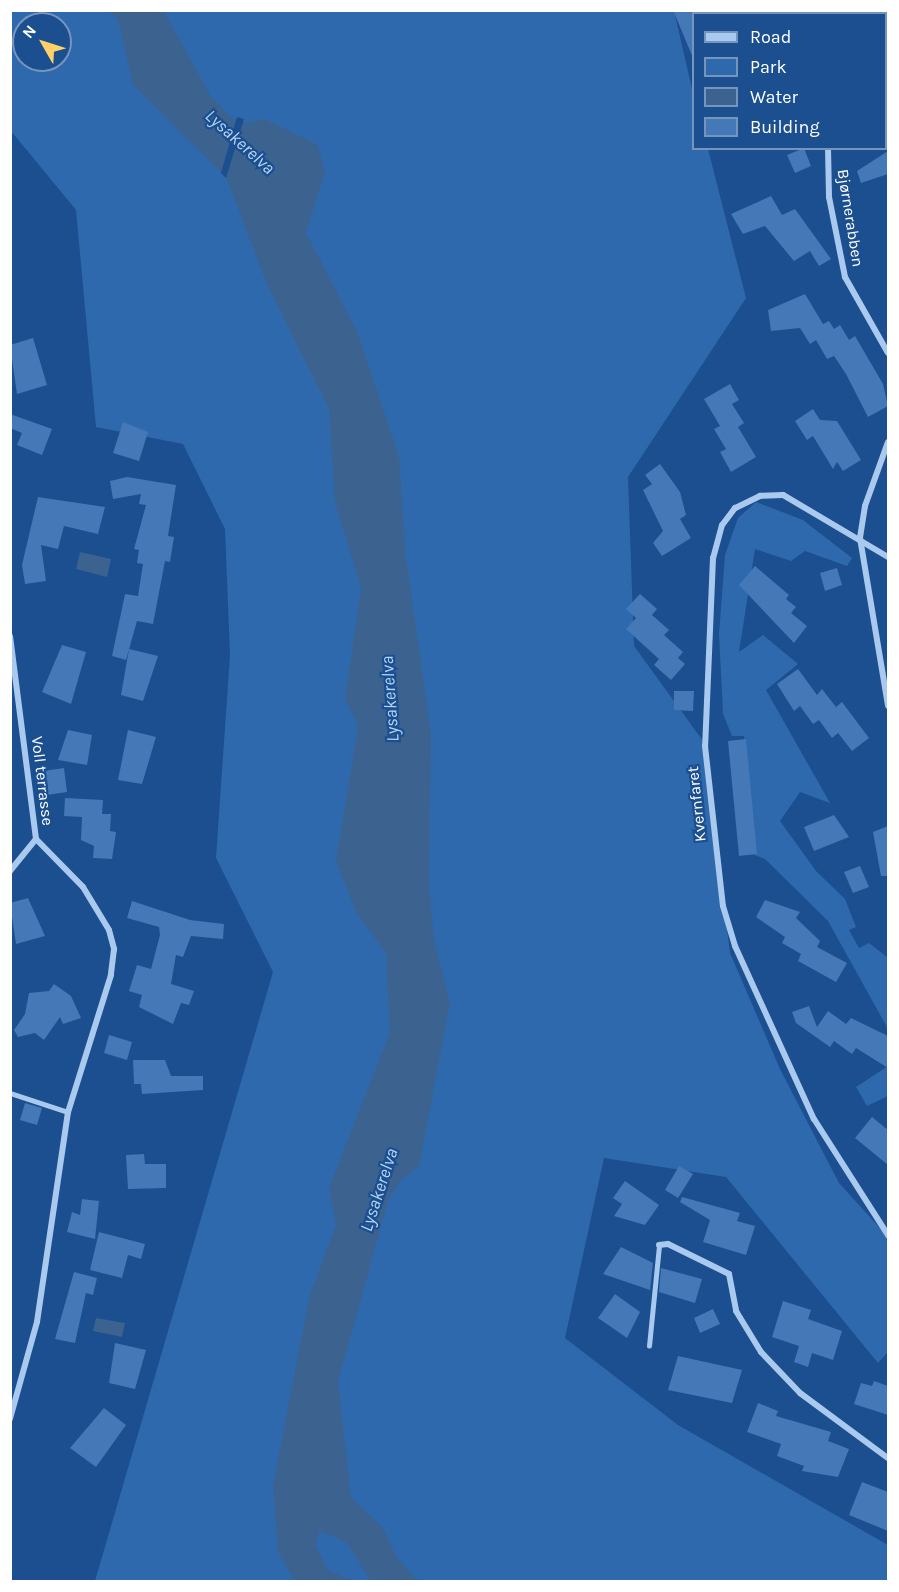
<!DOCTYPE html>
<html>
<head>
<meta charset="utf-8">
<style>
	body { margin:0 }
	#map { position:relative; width:899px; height:1592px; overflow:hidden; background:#1b4f8f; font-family:Karla,sans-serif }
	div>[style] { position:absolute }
	.green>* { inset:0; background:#2e69ad }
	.water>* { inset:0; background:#3c6290 }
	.pier>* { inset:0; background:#1b4f8f }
	.building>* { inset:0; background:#4478b7 }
	.lane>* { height:4.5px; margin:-2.25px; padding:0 2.25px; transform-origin:2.25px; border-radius:2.25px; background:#a9c9ee }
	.street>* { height:6px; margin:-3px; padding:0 3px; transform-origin:3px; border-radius:3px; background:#a9c9ee }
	span { translate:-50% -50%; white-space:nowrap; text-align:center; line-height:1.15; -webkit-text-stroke:4.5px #1b4f8f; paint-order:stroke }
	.street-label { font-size:16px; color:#fff }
	.water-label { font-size:18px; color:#b5d3f5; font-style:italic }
	.frame { position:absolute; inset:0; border:12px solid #fff; pointer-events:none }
	.legend { position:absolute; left:692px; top:12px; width:195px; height:138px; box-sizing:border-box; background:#1b4f8f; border:2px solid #7695bc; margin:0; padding:8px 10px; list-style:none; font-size:18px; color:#fff }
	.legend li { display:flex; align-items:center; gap:12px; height:30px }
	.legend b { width:30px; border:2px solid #7695bc }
	.north { position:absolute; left:12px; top:12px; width:60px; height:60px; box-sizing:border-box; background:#1b4f8f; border:2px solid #7695bc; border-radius:50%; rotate:309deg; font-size:16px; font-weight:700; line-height:24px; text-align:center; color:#fff }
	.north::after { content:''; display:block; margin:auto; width:21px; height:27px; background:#ffd166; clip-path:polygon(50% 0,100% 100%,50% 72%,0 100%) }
</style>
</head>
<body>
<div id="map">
	<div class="green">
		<div style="clip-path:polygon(evenodd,10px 11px,674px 11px,693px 93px,694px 148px,708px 149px,746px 298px,628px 477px,634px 646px,703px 741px,730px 953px,780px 1069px,839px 1183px,888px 1237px,888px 1352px,878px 1363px,726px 1177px,604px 1158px,565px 1338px,678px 1425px,888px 1545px,888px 1581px,95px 1581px,273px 972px,216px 858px,230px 655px,225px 529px,183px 444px,96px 427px,76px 210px,11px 131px,10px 11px,24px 24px,60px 24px,60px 60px,24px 60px,24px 24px)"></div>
		<div style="clip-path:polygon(756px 502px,803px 520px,852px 558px,847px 566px,805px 551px,791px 561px,755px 549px,739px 652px,763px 635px,798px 664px,766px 690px,830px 803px,800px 792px,780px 821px,816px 871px,845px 899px,856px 927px,849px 930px,859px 948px,869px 943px,888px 958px,888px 1029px,828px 921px,765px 859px,752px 854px,744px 736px,732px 736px,723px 714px,719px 634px,725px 555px,738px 518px)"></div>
		<div style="clip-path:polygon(888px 1066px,888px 1096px,867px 1106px,856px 1087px)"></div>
	</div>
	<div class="water">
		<div style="clip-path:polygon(108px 11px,164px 11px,210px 95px,231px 118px,247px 123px,264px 119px,318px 145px,325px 171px,306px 233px,357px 331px,399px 456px,406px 557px,431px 734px,429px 884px,434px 940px,450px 1003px,419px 1166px,402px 1179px,388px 1201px,338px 1382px,351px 1497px,383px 1528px,396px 1556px,416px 1579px,426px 1581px,371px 1581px,346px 1542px,319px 1531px,316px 1546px,328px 1570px,353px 1581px,294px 1581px,278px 1551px,273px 1485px,309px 1298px,336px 1225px,329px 1188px,390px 1032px,386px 953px,356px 912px,336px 861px,358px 726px,345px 698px,361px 588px,335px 502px,329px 409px,267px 284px,226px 177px,133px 85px,118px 19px)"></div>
		<div style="clip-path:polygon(80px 552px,111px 559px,107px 577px,76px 569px)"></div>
		<div style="clip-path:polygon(96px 1318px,125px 1323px,122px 1337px,93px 1331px)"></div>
	</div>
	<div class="pier">
		<div style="clip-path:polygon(237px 117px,244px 119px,226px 178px,221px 173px)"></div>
	</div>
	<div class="building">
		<div style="clip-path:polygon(673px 10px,693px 10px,693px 58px)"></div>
		<div style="clip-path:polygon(804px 148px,811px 166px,795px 173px,787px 155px)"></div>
		<div style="clip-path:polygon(888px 151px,888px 174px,861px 183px,857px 171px)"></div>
		<div style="clip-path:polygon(771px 196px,782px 215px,795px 209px,831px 259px,819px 266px,810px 251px,794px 261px,765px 226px,743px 234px,731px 214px)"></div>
		<div style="clip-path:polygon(805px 294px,823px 324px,829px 321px,834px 329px,840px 325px,849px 340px,855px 336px,883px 384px,888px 406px,868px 417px,846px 374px,834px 356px,827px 359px,816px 340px,810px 344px,800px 328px,771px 331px,768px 310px)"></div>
		<div style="clip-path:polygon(33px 338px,47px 385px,17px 394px,10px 345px)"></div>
		<div style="clip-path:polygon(730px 384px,739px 400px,732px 404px,744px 423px,738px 427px,756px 457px,731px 472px,720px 452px,726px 449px,714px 429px,720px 426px,704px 399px)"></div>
		<div style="clip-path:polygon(813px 409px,820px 420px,837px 421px,861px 460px,843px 471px,837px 462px,833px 469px,813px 436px,807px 440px,795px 421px)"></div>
		<div style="clip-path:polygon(10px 414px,52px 429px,42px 455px,17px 445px,22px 433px,10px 428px)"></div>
		<div style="clip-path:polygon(123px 422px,148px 432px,139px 461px,113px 453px)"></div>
		<div style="clip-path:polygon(660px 464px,680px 492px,686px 515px,680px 519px,691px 538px,662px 556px,653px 543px,663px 531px,643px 490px,652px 484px,645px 475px)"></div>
		<div style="clip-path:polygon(127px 477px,176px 485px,168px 536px,174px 537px,170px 562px,165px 561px,153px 624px,137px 621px,126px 660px,112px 656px,125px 594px,138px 596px,143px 564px,137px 563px,139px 550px,134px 549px,146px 505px,139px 504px,141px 494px,113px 499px,110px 481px)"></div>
		<div style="clip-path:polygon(38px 497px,105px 507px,98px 534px,64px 526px,58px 549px,41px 545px,46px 581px,25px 584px,22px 565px)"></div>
		<div style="clip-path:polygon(755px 566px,789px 595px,786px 599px,796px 607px,791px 613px,807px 626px,794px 643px,739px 585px)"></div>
		<div style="clip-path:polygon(837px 568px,842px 585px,825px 591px,820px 573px)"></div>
		<div style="clip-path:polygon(640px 594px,657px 609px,652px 615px,669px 630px,664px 635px,683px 652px,678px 658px,685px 664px,671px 680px,654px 665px,659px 659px,626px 629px,636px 618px,626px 609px)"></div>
		<div style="clip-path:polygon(62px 645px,86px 652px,71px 704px,42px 692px)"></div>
		<div style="clip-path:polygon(129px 649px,158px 656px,143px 701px,121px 695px)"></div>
		<div style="clip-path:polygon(798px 669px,817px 695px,822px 689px,836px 707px,842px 702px,869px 738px,852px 751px,838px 733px,832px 738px,819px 720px,813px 724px,800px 706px,794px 711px,777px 684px)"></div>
		<div style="clip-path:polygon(674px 691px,694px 691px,693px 711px,674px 710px)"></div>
		<div style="clip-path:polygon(68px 730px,92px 735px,87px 765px,58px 760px)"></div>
		<div style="clip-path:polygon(128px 730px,156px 737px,142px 784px,118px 780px)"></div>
		<div style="clip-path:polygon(746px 739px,757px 854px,739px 856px,728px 741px)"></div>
		<div style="clip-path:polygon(64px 768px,67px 792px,47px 795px,43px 771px)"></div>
		<div style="clip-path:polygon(65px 798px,103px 800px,102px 814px,111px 814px,110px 831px,116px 832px,112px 859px,93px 858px,94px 846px,81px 840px,82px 817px,64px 816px)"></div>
		<div style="clip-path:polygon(834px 815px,849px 837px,814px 851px,804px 827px)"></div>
		<div style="clip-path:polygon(888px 826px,888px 876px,881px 876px,873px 832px)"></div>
		<div style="clip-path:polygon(860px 866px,869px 887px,853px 893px,844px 872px)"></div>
		<div style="clip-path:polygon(28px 898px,45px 936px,16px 944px,10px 903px)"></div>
		<div style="clip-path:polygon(765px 900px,800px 912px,796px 918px,820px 941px,817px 947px,847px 963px,836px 982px,798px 961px,801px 954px,782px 943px,785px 937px,756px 917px)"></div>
		<div style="clip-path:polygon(132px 901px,190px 920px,224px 924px,223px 939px,191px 936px,183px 957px,176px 955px,171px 984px,194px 991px,189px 1005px,181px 1003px,173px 1024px,139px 1007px,142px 995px,129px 991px,137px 965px,151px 969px,160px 935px,159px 927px,127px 918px)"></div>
		<div style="clip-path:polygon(54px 984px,71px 996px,81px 1018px,63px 1024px,60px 1017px,44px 1040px,35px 1033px,18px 1037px,14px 1030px,25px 1014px,29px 993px,49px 991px)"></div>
		<div style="clip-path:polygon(809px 1006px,817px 1027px,828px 1011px,846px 1024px,851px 1018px,888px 1036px,888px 1068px,856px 1048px,852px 1054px,834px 1041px,830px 1047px,796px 1023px,792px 1012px)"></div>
		<div style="clip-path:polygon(109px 1035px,132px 1042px,127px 1060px,104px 1053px)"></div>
		<div style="clip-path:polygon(133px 1060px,165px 1060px,171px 1076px,203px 1076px,203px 1090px,142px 1094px,141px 1084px,134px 1084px)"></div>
		<div style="clip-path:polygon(25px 1103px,42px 1108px,37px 1125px,20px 1120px)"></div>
		<div style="clip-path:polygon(872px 1117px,888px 1130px,888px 1165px,855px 1138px)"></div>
		<div style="clip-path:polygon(144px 1154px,145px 1164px,166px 1164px,166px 1188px,128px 1189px,126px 1155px)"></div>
		<div style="clip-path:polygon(679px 1166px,693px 1174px,678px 1198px,665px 1190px)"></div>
		<div style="clip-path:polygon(625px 1181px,659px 1205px,645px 1225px,614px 1216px,622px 1204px,613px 1198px)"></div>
		<div style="clip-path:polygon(682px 1197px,740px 1213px,737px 1221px,755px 1226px,746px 1255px,703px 1242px,710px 1220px,680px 1202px)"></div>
		<div style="clip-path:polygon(82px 1199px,99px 1201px,95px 1239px,67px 1232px,72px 1212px,80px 1215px)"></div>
		<div style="clip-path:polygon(99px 1232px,145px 1244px,141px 1259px,128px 1255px,122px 1278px,90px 1270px)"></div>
		<div style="clip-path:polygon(621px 1247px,653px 1263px,650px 1290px,603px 1274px)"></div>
		<div style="clip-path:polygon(661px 1268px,702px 1279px,695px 1303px,659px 1292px)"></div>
		<div style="clip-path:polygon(74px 1272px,97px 1278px,93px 1295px,86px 1293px,75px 1343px,55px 1339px)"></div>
		<div style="clip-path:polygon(615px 1294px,640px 1312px,627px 1338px,598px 1318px)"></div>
		<div style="clip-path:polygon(783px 1301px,811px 1310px,808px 1319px,842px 1331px,833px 1360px,812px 1353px,808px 1367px,794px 1362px,799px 1346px,772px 1337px)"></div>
		<div style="clip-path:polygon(713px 1309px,720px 1324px,700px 1333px,694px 1318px)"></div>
		<div style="clip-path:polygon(115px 1343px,146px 1350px,135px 1389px,109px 1383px)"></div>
		<div style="clip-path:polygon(678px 1356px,742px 1370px,732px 1403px,668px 1390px)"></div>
		<div style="clip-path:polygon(874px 1381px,888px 1386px,888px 1415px,854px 1404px,861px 1383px,872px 1386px)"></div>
		<div style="clip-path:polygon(758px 1403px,778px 1411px,776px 1416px,831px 1432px,828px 1441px,849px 1449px,838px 1477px,802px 1471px,804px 1466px,777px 1456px,781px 1444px,747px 1432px)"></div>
		<div style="clip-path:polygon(104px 1408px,126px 1425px,96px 1467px,70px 1448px)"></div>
		<div style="clip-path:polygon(862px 1482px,888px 1492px,888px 1531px,849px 1515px)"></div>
	</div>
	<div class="lane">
		<div style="left:10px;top:1093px;width:61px;rotate:18.1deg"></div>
		<div style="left:649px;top:1346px;width:101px;rotate:-84.3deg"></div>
	</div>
	<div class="street">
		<div style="left:775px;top:10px;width:4px;rotate:76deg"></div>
		<div style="left:886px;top:123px;width:2px;rotate:27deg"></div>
		<div style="left:828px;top:148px;width:49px;rotate:88.8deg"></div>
		<div style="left:829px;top:197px;width:82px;rotate:78.7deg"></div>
		<div style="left:845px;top:277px;width:87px;rotate:60.5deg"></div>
		<div style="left:888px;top:442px;width:68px;rotate:109.8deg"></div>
		<div style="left:865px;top:506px;width:32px;rotate:99deg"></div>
		<div style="left:860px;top:538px;width:170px;rotate:80.5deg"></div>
		<div style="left:888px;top:557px;width:122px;rotate:-149.4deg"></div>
		<div style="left:783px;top:495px;width:23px;rotate:178deg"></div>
		<div style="left:760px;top:496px;width:28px;rotate:154deg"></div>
		<div style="left:735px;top:508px;width:21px;rotate:127deg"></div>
		<div style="left:722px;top:525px;width:34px;rotate:105deg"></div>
		<div style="left:713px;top:558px;width:188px;rotate:92.4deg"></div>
		<div style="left:705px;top:746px;width:161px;rotate:83.6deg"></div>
		<div style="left:723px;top:906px;width:42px;rotate:73.3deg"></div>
		<div style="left:735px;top:946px;width:190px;rotate:65.5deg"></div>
		<div style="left:814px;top:1119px;width:138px;rotate:57.5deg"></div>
		<div style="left:10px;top:636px;width:205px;rotate:82.7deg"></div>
		<div style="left:36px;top:839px;width:67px;rotate:45.6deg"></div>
		<div style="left:83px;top:887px;width:50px;rotate:58.8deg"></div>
		<div style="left:109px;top:930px;width:20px;rotate:75deg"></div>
		<div style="left:114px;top:949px;width:26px;rotate:97deg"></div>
		<div style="left:111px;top:975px;width:144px;rotate:107.4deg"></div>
		<div style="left:68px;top:1112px;width:212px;rotate:98.4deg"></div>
		<div style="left:37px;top:1322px;width:101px;rotate:105.6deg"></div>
		<div style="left:10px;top:871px;width:41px;rotate:-50.9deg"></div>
		<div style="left:659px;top:1245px;width:9px;rotate:-6deg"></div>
		<div style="left:668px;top:1244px;width:68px;rotate:26.2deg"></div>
		<div style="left:729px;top:1274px;width:38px;rotate:79deg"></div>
		<div style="left:736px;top:1311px;width:48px;rotate:58.6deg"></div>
		<div style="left:761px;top:1352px;width:57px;rotate:46.4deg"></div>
		<div style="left:800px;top:1393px;width:109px;rotate:36.5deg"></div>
	</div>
	<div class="street-label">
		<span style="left:850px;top:218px;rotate:81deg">Bjørnerabben</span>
		<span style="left:42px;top:781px;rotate:83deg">Voll terrasse</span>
		<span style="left:697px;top:804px;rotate:-96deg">Kvernfaret</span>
	</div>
	<div class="water-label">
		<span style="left:240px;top:142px;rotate:42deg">Lysakerelva</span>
		<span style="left:390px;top:699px;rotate:-94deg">Lysakerelva</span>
		<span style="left:379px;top:1190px;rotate:-72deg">Lysakerelva</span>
	</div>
	<div class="frame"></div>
	<ul class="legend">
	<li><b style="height:8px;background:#a9c9ee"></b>Road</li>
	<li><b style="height:16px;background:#2e69ad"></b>Park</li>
	<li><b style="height:16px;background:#3c6290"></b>Water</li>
	<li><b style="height:16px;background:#4478b7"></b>Building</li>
	</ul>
	<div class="north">N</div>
</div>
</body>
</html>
